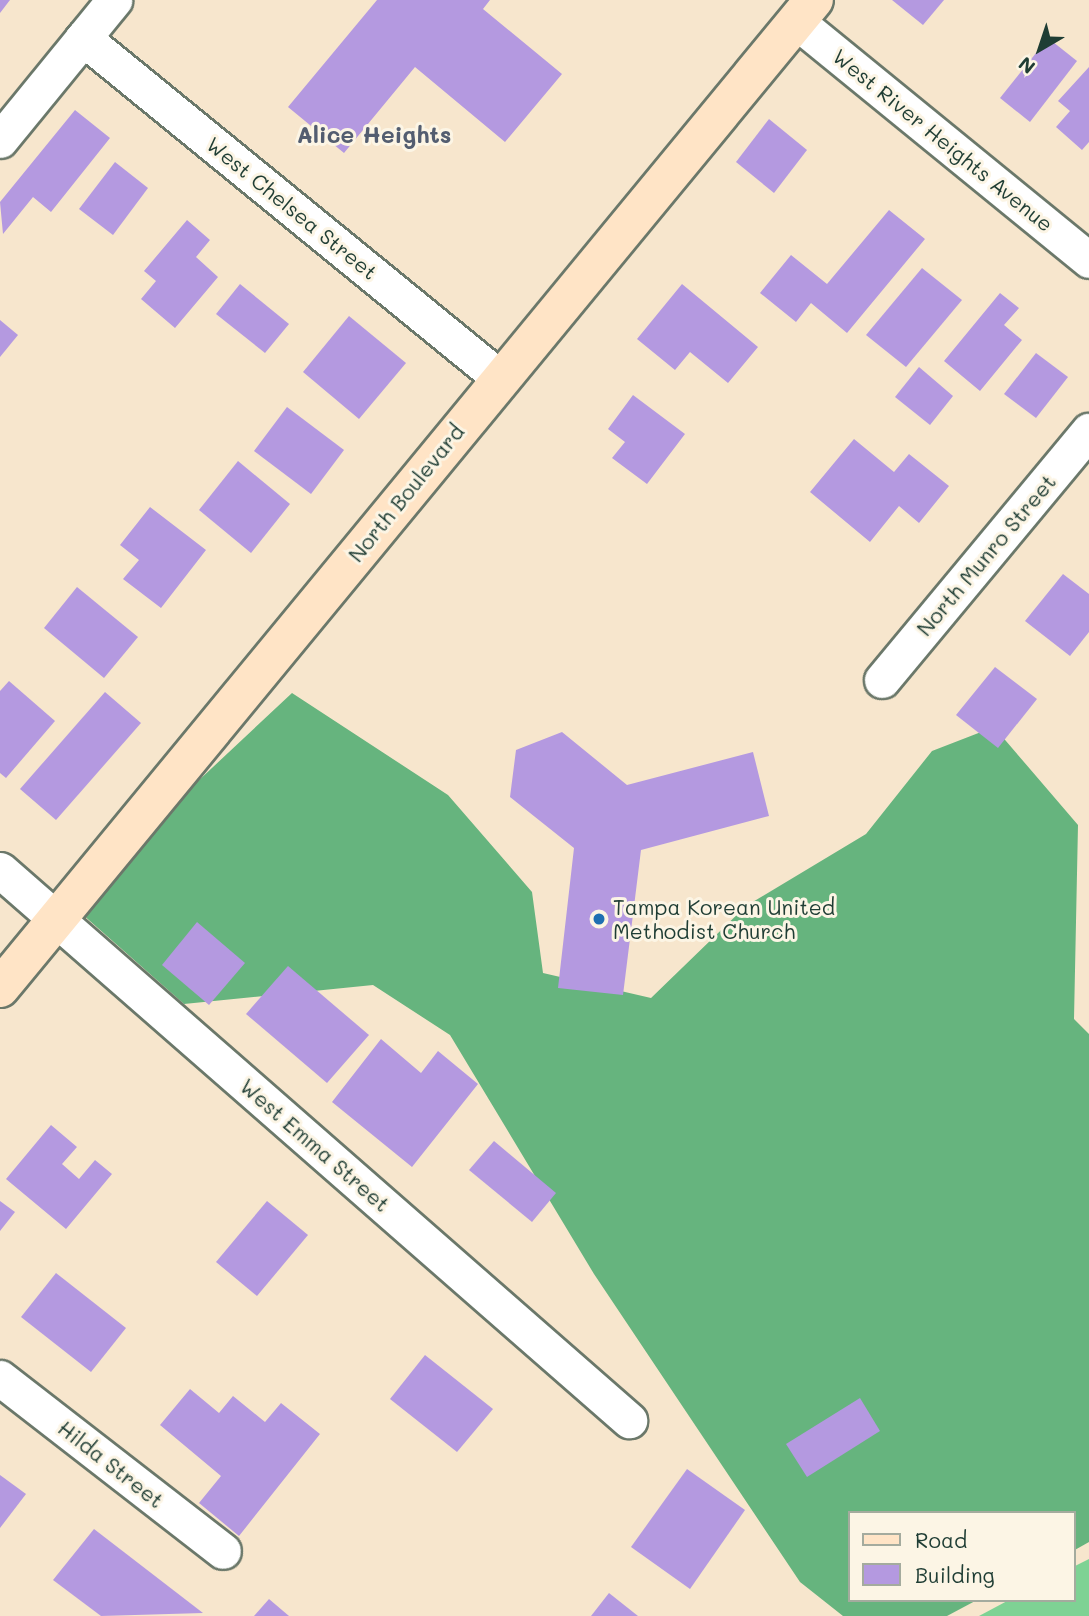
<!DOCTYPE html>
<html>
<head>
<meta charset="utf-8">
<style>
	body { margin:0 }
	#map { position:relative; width:1089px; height:1616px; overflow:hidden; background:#f7e6cd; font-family:Mali,sans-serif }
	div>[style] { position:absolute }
	.green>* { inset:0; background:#7ed294 }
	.forest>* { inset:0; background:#66b47e }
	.building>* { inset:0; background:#b499e0 }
	.roads { filter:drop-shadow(2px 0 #6b786a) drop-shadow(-2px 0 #6b786a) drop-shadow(0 2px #6b786a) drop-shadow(0 -2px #6b786a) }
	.street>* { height:35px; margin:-17.5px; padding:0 17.5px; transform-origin:17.5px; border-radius:17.5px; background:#fff }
	.secondary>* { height:38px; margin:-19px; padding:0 19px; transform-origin:19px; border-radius:19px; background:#ffe4c6 }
	.dots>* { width:19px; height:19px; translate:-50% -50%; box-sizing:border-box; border:4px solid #fcf5e5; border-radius:50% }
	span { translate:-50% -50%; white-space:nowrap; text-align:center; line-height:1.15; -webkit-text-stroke:6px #fcf5e5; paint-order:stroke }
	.street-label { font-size:21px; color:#1f3d34 }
	.poi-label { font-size:21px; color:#1f3d34 }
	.left { translate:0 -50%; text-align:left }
	.neighbourhood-label { font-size:23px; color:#535d70; font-weight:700 }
	.legend { position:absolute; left:848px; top:1511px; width:228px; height:91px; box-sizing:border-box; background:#fcf5e5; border:2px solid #a4ab9e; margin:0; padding:9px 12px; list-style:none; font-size:21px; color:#1f3d34 }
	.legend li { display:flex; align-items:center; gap:14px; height:35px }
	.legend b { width:35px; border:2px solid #a4ab9e }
	.north { position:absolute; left:1005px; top:14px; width:70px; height:70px; -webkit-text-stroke:5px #fcf5e5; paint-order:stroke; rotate:219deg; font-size:19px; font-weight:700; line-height:28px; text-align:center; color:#1f3d34 }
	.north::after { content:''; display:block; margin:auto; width:24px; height:32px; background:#1f3d34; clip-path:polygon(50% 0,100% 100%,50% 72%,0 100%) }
</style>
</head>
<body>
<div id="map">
	<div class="green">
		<div style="clip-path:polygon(1089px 1559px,1089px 1616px,979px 1616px,1009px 1600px,1073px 1600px,1073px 1567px)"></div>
	</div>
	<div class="forest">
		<div style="clip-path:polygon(292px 693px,448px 795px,532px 892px,543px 973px,651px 998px,746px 906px,866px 834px,932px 751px,994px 727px,1078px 825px,1074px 1019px,1089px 1034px,1089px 1542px,1073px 1551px,1073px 1513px,849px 1513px,849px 1600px,977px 1600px,947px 1616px,843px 1616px,800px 1582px,594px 1274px,450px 1035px,373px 985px,184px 1004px,82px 914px,165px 812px)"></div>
	</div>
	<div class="building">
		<div style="clip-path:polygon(0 0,10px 0,0 13px)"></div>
		<div style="clip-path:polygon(377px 0,490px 0,483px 9px,562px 74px,505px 142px,415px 67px,344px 153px,288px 107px)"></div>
		<div style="clip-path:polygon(892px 0,944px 0,923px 25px)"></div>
		<div style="clip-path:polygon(1048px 38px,1077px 61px,1030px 122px,1000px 98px)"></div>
		<div style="clip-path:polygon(1089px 67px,1089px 142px,1082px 150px,1056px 127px,1070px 111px,1058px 101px)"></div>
		<div style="clip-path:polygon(75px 110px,110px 138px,51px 212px,33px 197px,3px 234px,0 202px)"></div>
		<div style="clip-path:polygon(769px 119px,807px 150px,774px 193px,736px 162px)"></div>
		<div style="clip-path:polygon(115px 162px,148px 188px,113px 235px,79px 209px)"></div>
		<div style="clip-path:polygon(889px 210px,925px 239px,847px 333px,811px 303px,796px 322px,760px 293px,791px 255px,827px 284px)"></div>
		<div style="clip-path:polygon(187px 220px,210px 240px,196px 257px,218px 277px,175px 328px,141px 299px,156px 281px,144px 271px)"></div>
		<div style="clip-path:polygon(922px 268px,962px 300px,906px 367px,866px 335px)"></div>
		<div style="clip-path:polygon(240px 284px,289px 324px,265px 353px,216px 314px)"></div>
		<div style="clip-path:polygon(682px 284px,758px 347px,728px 383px,690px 352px,675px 370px,637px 339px)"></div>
		<div style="clip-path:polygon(1000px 293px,1019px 308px,1004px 325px,1022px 340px,980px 391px,944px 361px)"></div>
		<div style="clip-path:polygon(349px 316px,406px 363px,359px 419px,303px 372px)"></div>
		<div style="clip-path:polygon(0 320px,18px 335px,0 357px)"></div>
		<div style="clip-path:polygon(1036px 353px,1068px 377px,1036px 418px,1004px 394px)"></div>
		<div style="clip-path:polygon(919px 367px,953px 396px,930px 425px,895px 397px)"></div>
		<div style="clip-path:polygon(633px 395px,685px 434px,647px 484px,612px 458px,625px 442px,608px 429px)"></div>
		<div style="clip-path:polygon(287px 407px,344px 450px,311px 494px,254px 451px)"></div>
		<div style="clip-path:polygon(854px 439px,894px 472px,909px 454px,949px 486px,919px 523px,899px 506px,870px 542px,810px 492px)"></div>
		<div style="clip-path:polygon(238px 461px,290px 504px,251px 553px,199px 510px)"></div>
		<div style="clip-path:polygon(150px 507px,206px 550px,161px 608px,123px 579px,139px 560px,120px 545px)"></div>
		<div style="clip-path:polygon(1063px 574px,1089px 594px,1089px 632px,1070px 656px,1025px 621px)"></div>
		<div style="clip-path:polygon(77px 587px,138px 637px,104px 678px,44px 628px)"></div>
		<div style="clip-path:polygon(995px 667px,1037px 699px,998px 748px,956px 715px)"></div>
		<div style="clip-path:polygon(9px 681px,55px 721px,6px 778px,0 773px,0 691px)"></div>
		<div style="clip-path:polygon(105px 692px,141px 723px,56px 820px,20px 789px)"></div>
		<div style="clip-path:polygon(562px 732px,627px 785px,753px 752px,769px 816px,641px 850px,623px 995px,558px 988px,574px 848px,510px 797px,516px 750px)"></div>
		<div style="clip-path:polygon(197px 922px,245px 963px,209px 1005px,162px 965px)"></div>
		<div style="clip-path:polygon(288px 966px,369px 1035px,327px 1083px,246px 1014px)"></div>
		<div style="clip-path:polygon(381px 1039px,421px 1073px,438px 1051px,478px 1084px,412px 1167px,332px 1102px)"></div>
		<div style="clip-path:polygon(51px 1125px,77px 1147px,62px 1164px,79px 1179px,95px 1160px,112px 1174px,66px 1229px,6px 1179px)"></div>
		<div style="clip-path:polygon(494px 1141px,556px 1193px,532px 1222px,469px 1170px)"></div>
		<div style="clip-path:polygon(0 1201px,15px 1212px,0 1231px)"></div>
		<div style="clip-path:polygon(267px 1201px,308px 1235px,257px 1296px,216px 1262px)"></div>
		<div style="clip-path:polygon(56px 1273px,126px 1328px,91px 1372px,21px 1317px)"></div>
		<div style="clip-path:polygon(425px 1355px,493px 1409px,457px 1452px,390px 1399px)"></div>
		<div style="clip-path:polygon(190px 1389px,219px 1413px,233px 1396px,265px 1422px,281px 1403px,320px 1434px,239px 1536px,199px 1503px,221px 1476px,160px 1425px)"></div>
		<div style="clip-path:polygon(860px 1398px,880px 1431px,807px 1477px,786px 1444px)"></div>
		<div style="clip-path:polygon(687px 1469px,745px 1510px,690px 1589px,631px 1547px)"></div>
		<div style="clip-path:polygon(0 1475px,26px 1494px,0 1528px)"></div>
		<div style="clip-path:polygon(94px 1529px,203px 1613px,101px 1616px,53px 1580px)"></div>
		<div style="clip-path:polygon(609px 1593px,638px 1616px,591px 1616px)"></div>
		<div style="clip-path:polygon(269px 1599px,289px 1616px,254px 1616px)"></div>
	</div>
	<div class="roads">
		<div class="street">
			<div style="left:796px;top:21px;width:378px;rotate:39.2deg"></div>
			<div style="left:83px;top:38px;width:539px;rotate:39.21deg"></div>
			<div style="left:0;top:140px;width:181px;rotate:-50.8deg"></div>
			<div style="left:882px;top:680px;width:324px;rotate:-50.3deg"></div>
			<div style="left:0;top:870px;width:836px;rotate:41.17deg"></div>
			<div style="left:0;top:1378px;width:282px;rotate:37.8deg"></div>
		</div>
		<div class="secondary">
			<div style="left:0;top:988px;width:1280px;rotate:-50.52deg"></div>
		</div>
	</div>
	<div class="dots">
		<div style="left:599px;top:919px;background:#1f6fb2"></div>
	</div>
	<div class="street-label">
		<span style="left:943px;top:140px;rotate:39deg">West River Heights Avenue</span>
		<span style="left:292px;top:208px;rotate:39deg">West Chelsea Street</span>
		<span style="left:406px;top:493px;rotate:-51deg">North Boulevard</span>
		<span style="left:986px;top:555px;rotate:-50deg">North Munro Street</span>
		<span style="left:315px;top:1145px;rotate:41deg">West Emma Street</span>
		<span style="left:111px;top:1464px;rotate:38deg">Hilda Street</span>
	</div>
	<div class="poi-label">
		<span class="left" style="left:613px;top:919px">Tampa Korean United<br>Methodist Church</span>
	</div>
	<div class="neighbourhood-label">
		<span style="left:374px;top:134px">Alice Heights</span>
	</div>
	<ul class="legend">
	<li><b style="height:9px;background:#ffe4c6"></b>Road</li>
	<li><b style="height:19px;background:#b499e0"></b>Building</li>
	</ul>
	<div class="north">N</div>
</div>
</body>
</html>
